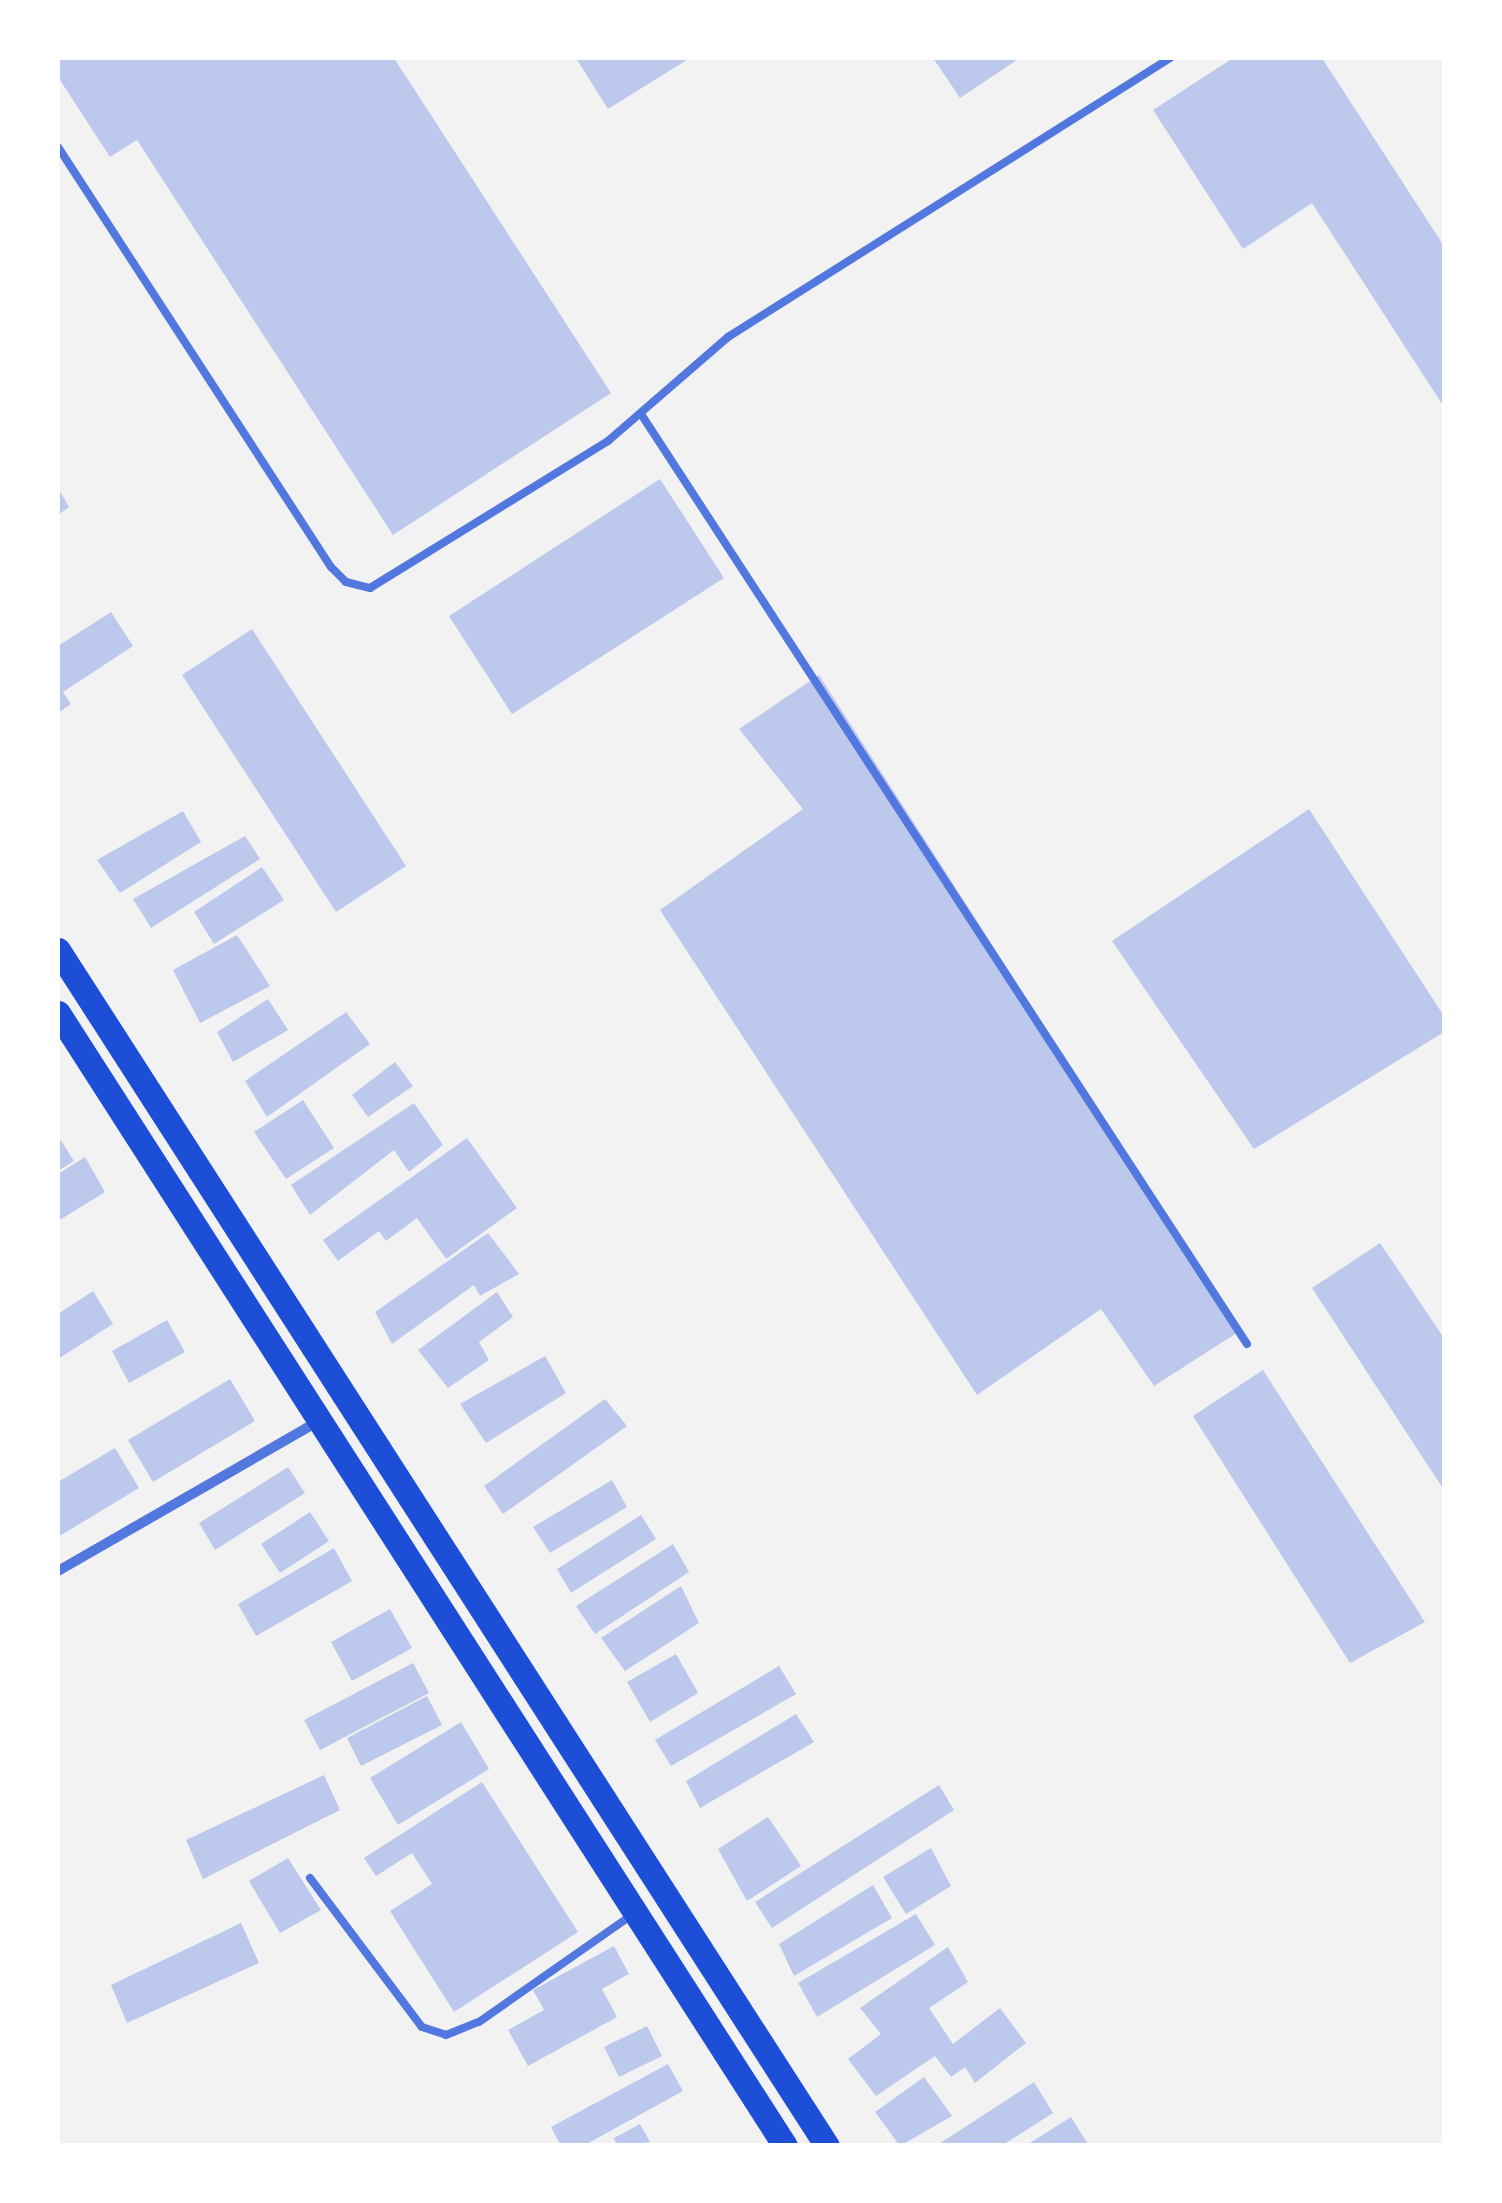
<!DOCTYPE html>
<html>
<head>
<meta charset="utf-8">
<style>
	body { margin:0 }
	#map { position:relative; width:1502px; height:2203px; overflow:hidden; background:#f2f2f2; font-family:"Work Sans",sans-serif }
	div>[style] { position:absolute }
	.building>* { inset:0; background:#bdc9ec }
	.service>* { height:8px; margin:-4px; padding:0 4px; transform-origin:4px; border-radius:4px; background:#5277de }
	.minor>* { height:10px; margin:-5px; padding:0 5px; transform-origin:5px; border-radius:5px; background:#5277de }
	.primary>* { height:25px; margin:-12.5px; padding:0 12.5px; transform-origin:12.5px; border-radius:12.5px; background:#1d4ed8 }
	span { translate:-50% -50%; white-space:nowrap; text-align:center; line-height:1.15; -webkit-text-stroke:10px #fff; paint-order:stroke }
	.frame { position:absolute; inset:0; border:60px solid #fff; pointer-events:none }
</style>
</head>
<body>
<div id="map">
	<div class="building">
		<div style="clip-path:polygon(58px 58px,394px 58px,611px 393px,393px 535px,137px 140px,110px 157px,58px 77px)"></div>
		<div style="clip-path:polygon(576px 58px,690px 58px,608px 109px)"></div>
		<div style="clip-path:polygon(933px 58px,1020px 58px,960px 98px)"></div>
		<div style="clip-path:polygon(1233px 58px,1322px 58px,1444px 246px,1444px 407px,1312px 203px,1243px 249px,1153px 110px)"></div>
		<div style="clip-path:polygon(660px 479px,724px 578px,512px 714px,449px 616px)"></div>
		<div style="clip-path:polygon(58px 488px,69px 507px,58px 515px)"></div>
		<div style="clip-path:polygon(111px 612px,133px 646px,63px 692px,71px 704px,58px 713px,58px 646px)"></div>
		<div style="clip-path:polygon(252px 629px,406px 866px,336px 912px,182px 675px)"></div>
		<div style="clip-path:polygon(819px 675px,1240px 1331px,1154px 1386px,1101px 1309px,977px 1395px,660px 910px,803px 809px,739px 729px)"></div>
		<div style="clip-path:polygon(1309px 809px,1444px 1016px,1444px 1032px,1254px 1149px,1112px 941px)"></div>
		<div style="clip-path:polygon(183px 811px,201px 842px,120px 893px,97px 860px)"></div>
		<div style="clip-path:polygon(245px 836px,260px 859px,151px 928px,133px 899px)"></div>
		<div style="clip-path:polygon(262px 867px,284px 900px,214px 944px,194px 912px)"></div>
		<div style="clip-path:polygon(237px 935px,270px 986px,200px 1023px,173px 970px)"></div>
		<div style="clip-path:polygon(268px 999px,288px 1030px,233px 1062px,217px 1032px)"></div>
		<div style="clip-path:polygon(346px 1012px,370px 1044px,267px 1117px,245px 1081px)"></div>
		<div style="clip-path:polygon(395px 1062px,413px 1086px,368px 1117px,352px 1095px)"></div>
		<div style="clip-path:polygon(303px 1100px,334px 1148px,286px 1179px,254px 1132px)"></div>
		<div style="clip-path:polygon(414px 1103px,443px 1145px,409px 1172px,394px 1150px,310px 1215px,291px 1185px)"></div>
		<div style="clip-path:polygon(58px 1136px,74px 1161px,58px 1171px)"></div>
		<div style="clip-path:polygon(467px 1138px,517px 1208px,446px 1259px,417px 1218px,386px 1241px,379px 1231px,338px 1261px,323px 1240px)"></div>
		<div style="clip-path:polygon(85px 1157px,105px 1192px,58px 1221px,58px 1174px)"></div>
		<div style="clip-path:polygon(488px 1233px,519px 1274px,480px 1296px,474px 1285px,392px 1344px,375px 1312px)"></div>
		<div style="clip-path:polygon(1380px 1243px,1444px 1338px,1444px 1490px,1312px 1288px)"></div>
		<div style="clip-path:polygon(93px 1291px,113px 1324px,58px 1359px,58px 1314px)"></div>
		<div style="clip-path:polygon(497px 1292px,513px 1317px,479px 1342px,489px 1360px,448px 1388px,418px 1350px)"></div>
		<div style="clip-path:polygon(167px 1320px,185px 1352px,129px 1383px,112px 1351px)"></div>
		<div style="clip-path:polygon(545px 1356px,566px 1393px,486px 1443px,460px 1404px)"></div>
		<div style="clip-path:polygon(1263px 1370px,1425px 1622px,1350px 1663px,1193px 1416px)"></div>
		<div style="clip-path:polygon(230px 1379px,255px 1421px,153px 1482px,128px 1440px)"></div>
		<div style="clip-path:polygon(605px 1399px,627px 1426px,503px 1514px,484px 1486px)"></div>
		<div style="clip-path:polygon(115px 1448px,139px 1488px,58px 1537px,58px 1482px)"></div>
		<div style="clip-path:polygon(288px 1467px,305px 1493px,215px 1550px,199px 1523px)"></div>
		<div style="clip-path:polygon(612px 1480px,627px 1507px,550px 1553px,533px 1527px)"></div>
		<div style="clip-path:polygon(310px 1512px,329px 1541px,280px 1573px,261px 1544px)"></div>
		<div style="clip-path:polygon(641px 1515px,656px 1539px,571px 1593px,557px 1569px)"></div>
		<div style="clip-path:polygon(673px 1544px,689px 1572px,595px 1634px,576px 1606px)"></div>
		<div style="clip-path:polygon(334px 1548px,352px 1581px,256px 1636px,238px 1604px)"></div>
		<div style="clip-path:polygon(681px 1586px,699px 1623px,625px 1671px,601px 1638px)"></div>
		<div style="clip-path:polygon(390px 1609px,412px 1648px,352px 1681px,331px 1642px)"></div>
		<div style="clip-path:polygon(676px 1654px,698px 1693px,650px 1722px,627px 1682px)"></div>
		<div style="clip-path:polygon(413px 1663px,429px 1693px,320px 1750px,304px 1720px)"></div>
		<div style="clip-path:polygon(779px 1666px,796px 1694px,671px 1766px,655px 1740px)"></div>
		<div style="clip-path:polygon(427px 1696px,442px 1725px,361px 1766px,347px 1738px)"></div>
		<div style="clip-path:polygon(796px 1714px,814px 1742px,700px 1808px,686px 1781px)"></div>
		<div style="clip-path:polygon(461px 1722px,489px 1769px,398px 1825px,370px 1778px)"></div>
		<div style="clip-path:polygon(324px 1775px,340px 1810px,203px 1879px,186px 1840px)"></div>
		<div style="clip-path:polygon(482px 1782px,578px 1932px,454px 2012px,390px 1911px,432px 1884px,412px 1853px,376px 1876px,364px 1858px)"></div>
		<div style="clip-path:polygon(939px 1785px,954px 1810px,772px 1928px,755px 1902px)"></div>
		<div style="clip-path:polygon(768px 1817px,801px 1866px,747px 1901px,718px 1849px)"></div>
		<div style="clip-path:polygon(931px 1848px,951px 1886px,906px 1914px,883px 1877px)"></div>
		<div style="clip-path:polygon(288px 1858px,321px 1910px,280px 1933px,249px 1881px)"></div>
		<div style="clip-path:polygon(873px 1885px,892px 1918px,794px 1976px,779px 1944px)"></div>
		<div style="clip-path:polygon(916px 1914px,935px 1945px,817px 2017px,798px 1983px)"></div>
		<div style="clip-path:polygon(241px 1923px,259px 1963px,127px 2023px,111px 1985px)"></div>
		<div style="clip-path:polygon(614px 1946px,629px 1974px,602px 1989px,617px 2017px,528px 2066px,508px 2030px,544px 2010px,533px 1990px)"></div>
		<div style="clip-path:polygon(948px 1947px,968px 1982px,929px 2008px,953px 2044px,1000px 2008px,1026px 2043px,975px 2083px,965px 2067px,951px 2077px,935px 2056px,876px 2096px,848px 2059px,881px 2034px,860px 2008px)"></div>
		<div style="clip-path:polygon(647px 2026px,662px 2056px,619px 2077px,604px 2047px)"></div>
		<div style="clip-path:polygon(668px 2064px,683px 2091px,583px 2146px,561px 2146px,551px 2127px)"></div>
		<div style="clip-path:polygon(924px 2077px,952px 2116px,900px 2146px,875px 2112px)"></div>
		<div style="clip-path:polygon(1034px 2082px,1053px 2113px,1001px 2146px,936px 2146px)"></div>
		<div style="clip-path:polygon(1071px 2117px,1089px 2146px,1025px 2146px)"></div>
		<div style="clip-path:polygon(640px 2124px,650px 2142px,617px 2146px,614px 2138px)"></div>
	</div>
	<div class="service">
		<div style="left:58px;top:147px;width:501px;rotate:56.98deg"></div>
		<div style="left:331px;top:567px;width:21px;rotate:45deg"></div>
		<div style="left:346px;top:582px;width:25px;rotate:14deg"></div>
		<div style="left:370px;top:588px;width:280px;rotate:-31.7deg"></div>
		<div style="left:608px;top:441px;width:159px;rotate:-40.9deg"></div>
		<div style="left:728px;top:337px;width:523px;rotate:-32.26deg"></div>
		<div style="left:641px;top:414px;width:1110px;rotate:56.91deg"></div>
		<div style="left:310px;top:1878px;width:186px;rotate:53.1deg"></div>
		<div style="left:422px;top:2027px;width:25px;rotate:18deg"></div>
		<div style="left:446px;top:2035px;width:35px;rotate:-22deg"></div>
		<div style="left:479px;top:2022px;width:187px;rotate:-35deg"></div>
	</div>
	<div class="minor">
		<div style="left:58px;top:1571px;width:299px;rotate:-29.9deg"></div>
	</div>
	<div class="primary">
		<div style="left:58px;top:950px;width:1422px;rotate:57.26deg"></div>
		<div style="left:58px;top:1013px;width:1346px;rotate:57.31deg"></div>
	</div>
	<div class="frame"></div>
</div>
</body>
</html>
